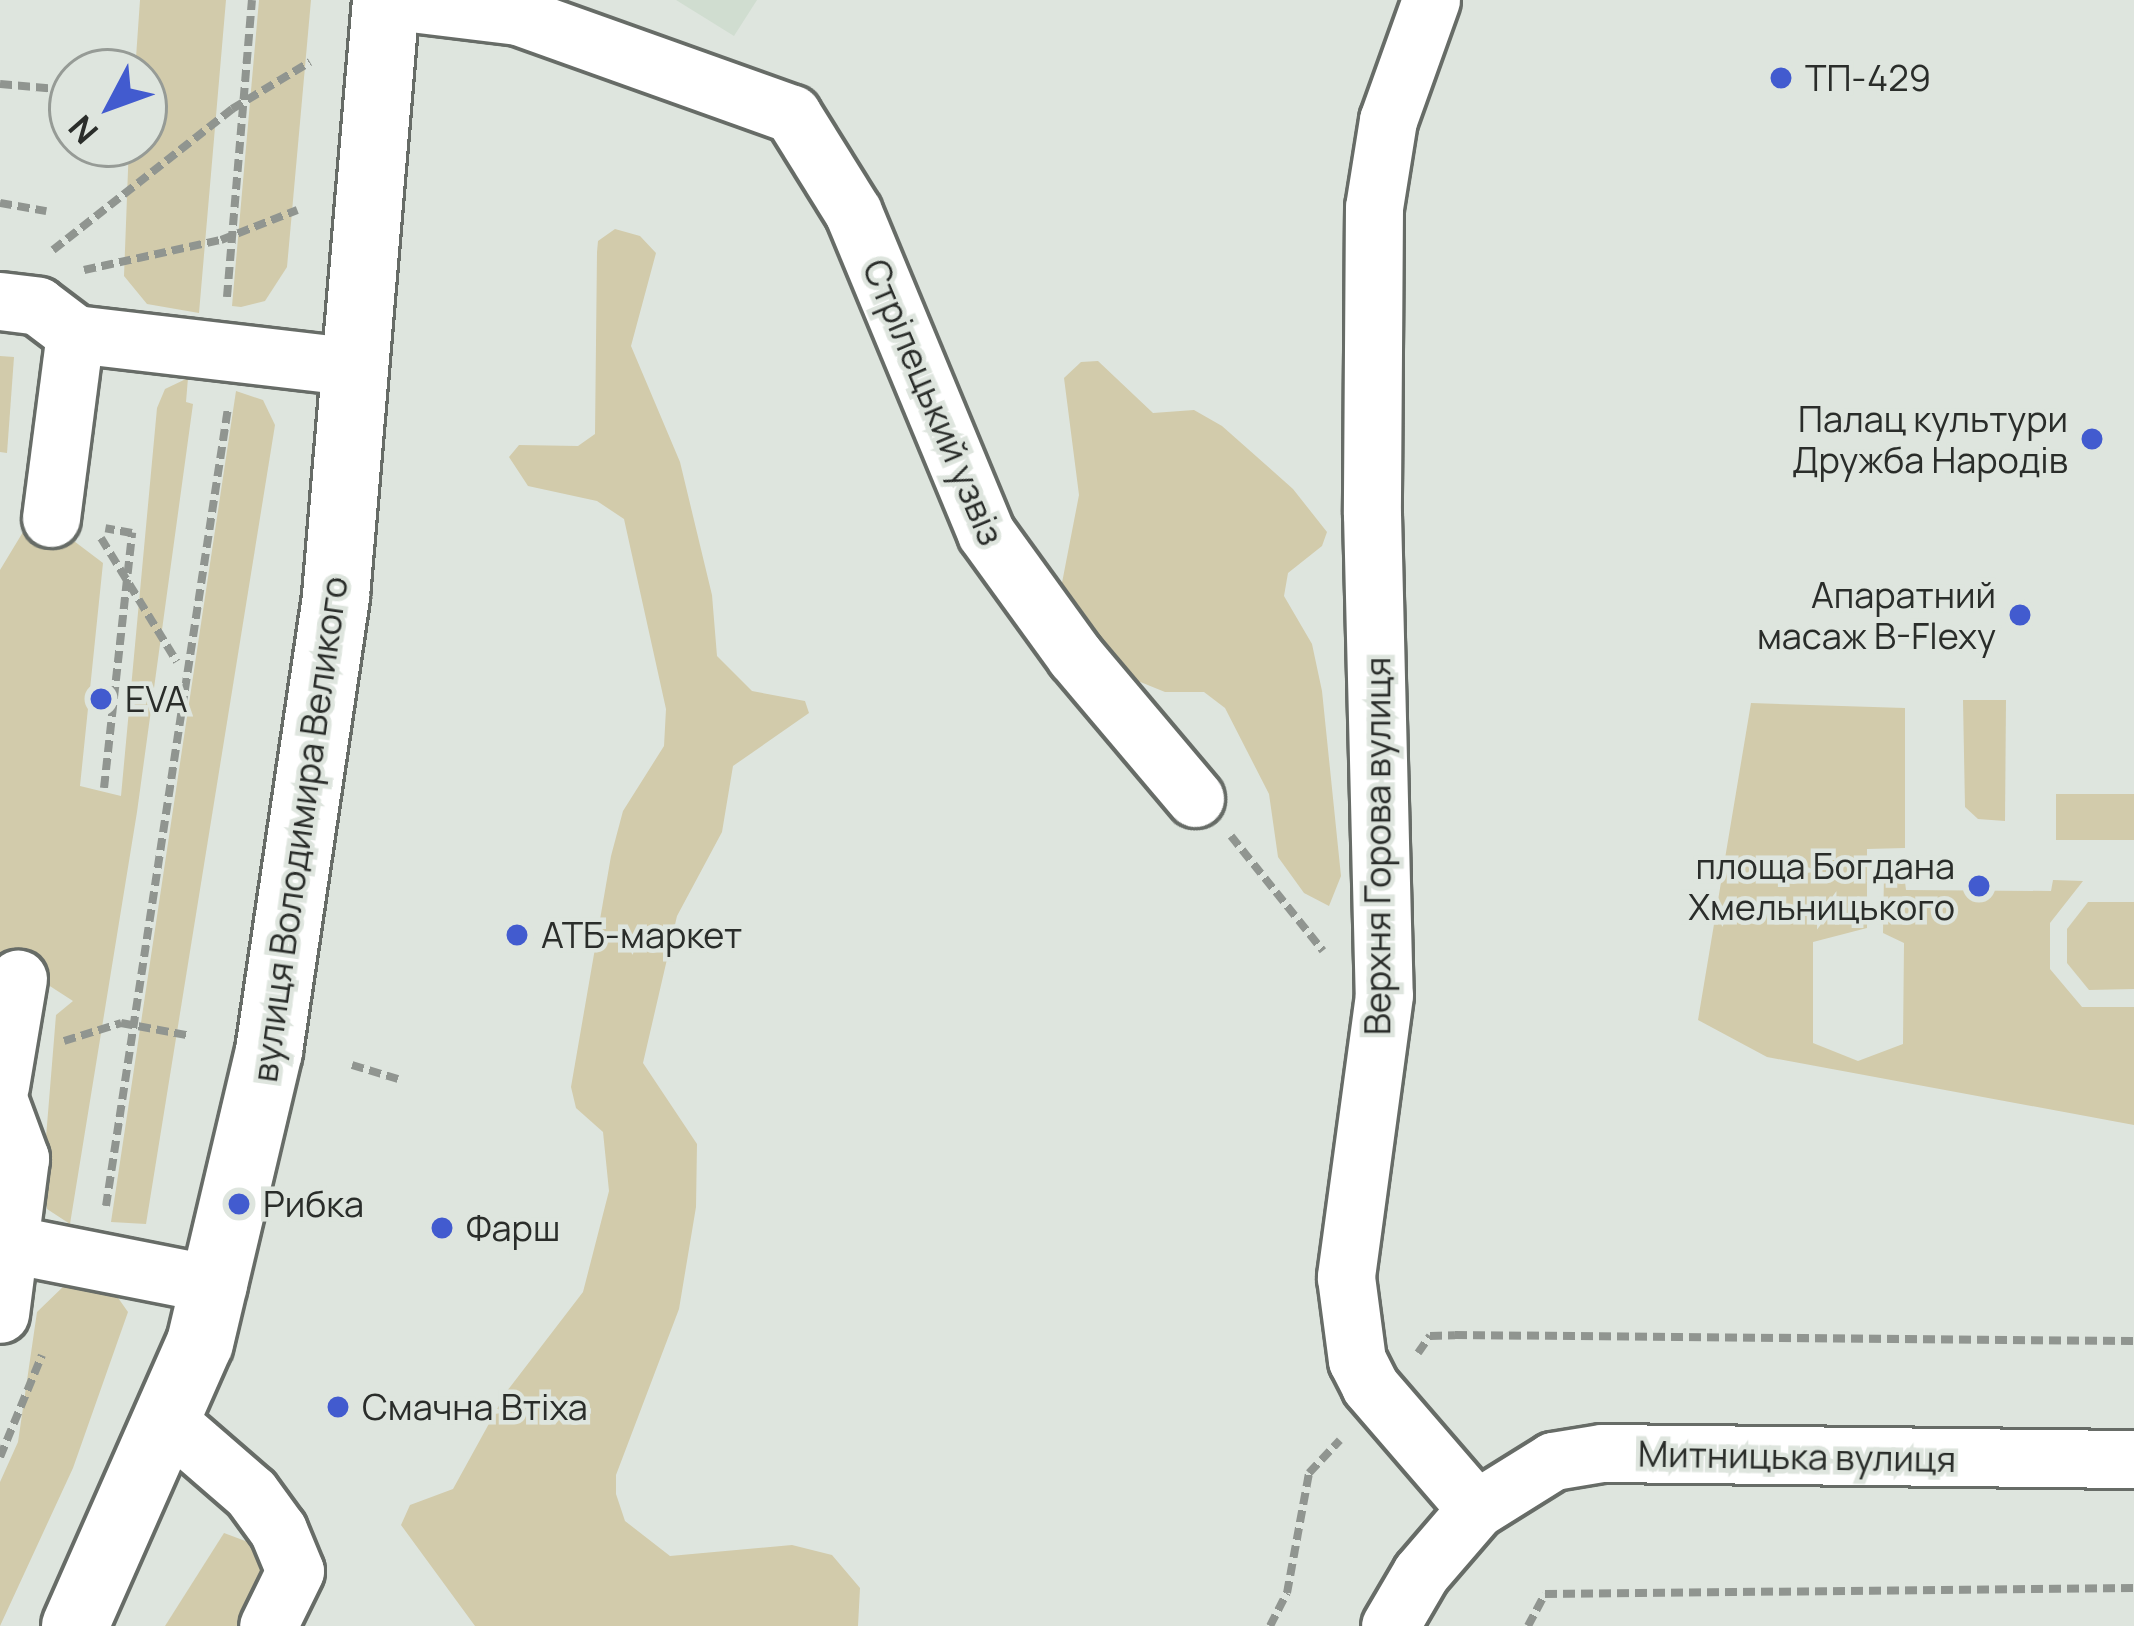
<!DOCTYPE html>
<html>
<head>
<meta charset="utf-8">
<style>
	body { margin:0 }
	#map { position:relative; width:2134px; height:1626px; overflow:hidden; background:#dee5de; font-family:Manrope,sans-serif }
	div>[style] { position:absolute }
	.built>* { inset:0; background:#d0ddd0 }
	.green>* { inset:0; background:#d2cbab }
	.path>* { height:8px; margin-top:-4px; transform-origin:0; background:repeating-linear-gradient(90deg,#909590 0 12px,transparent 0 18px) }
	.roads { filter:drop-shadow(3px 0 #676c67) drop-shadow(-3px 0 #676c67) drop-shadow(0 3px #676c67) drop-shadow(0 -3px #676c67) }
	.minor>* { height:57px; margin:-28.5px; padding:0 28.5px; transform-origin:28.5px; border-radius:28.5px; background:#fff }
	.major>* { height:66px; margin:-33px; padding:0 33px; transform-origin:33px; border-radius:33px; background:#fff }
	.dots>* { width:33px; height:33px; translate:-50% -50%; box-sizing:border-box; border:6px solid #dee5de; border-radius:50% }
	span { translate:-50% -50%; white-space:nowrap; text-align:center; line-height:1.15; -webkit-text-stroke:9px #dee5de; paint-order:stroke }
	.poi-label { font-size:36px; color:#2a2d2a }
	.left { translate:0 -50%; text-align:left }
	.right { translate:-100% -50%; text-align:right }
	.street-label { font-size:36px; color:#2a2d2a }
	.north { position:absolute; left:48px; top:48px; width:120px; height:120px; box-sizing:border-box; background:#dee5de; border:3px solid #969b96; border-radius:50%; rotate:229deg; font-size:33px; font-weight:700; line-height:48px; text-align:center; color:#2a2d2a }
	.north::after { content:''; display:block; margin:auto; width:42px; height:54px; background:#425bcf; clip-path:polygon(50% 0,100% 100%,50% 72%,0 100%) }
</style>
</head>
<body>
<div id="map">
	<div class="built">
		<div style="clip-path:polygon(676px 0,757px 0,734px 36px)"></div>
	</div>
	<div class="green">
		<div style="clip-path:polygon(140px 0,226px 0,199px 313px,147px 304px,124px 276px,129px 144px,144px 144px,144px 72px,135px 72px)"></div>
		<div style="clip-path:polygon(259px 0,311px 0,287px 267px,265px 301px,241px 307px,232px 306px)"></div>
		<div style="clip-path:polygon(615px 229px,640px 236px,656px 253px,631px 346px,680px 462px,712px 595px,717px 656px,752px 691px,805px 701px,809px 713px,733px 766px,722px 832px,677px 916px,643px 1063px,697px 1144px,696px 1207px,679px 1309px,616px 1475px,616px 1494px,625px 1521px,670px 1556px,792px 1545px,832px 1555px,860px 1588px,858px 1626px,475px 1626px,401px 1525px,410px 1505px,453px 1489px,507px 1391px,583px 1292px,609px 1191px,603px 1132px,576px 1108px,571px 1087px,611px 856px,623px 811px,664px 746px,666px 709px,624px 519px,597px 501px,528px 486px,509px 457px,519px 445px,578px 446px,595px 434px,597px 252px,598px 241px)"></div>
		<div style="clip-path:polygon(0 356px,14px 357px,7px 453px,0 452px)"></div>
		<div style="clip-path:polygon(1098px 361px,1153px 413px,1194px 410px,1222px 426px,1293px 489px,1327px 532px,1322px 546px,1288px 573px,1284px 596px,1312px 644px,1322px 691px,1341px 876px,1329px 906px,1304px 893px,1278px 857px,1269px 794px,1225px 708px,1204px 692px,1165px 692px,1133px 679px,1061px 588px,1079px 495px,1064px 378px,1081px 362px)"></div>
		<div style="clip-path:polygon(188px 378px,186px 402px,193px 404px,137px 812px,70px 1224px,47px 1209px,43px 1174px,56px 1015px,73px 1001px,39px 979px,0 976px,0 570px,23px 532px,66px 535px,103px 563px,80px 786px,121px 796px,157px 408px,165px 389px)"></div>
		<div style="clip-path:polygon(236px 391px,263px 400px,275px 425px,146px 1224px,111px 1222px)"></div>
		<div style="clip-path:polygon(1963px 700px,2006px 700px,2005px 821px,1978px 819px,1965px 807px)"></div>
		<div style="clip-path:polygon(1751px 703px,1905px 708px,1905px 848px,1867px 849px,1867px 928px,1813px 942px,1813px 1043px,1858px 1061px,1903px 1044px,1904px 943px,1883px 933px,1884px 874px,1904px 874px,1906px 890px,2051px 891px,2053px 880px,2083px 881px,2050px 923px,2050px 969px,2082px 1007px,2134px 1007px,2134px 1125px,1767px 1057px,1698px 1020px)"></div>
		<div style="clip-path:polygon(2056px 794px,2134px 794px,2134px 840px,2056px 840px)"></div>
		<div style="clip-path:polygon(2088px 902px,2134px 902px,2134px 989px,2089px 990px,2067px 963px,2067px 929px)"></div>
		<div style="clip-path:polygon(67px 1283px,109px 1285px,128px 1312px,73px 1468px,0 1626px,0 1482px,18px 1442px,37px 1312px)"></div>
		<div style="clip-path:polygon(224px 1533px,256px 1545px,268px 1566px,241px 1626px,165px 1626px)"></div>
	</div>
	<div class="path">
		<div style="left:0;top:84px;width:57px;rotate:5deg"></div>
		<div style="left:0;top:203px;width:47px;rotate:9.9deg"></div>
		<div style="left:53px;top:250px;width:228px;rotate:-38.2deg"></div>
		<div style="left:232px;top:109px;width:91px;rotate:-31.1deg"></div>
		<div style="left:84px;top:270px;width:140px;rotate:-12.4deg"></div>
		<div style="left:221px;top:240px;width:82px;rotate:-21.5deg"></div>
		<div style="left:227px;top:297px;width:298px;rotate:-85.2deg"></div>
		<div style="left:101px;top:538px;width:145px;rotate:58.5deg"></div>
		<div style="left:104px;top:788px;width:257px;rotate:-83.7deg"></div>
		<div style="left:132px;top:533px;width:27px;rotate:-170deg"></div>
		<div style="left:1231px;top:836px;width:147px;rotate:51.3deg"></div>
		<div style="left:64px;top:1041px;width:60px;rotate:-17.5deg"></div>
		<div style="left:121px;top:1023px;width:71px;rotate:10.5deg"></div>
		<div style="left:352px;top:1065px;width:48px;rotate:16.9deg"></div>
		<div style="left:106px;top:1206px;width:807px;rotate:-81.31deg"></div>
		<div style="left:1418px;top:1353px;width:21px;rotate:-55deg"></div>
		<div style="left:1430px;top:1336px;width:25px;rotate:-2deg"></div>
		<div style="left:1455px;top:1335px;width:679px;rotate:0.51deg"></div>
		<div style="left:0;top:1457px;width:110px;rotate:-67.6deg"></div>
		<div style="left:1270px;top:1626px;width:37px;rotate:-63deg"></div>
		<div style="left:1287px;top:1593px;width:122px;rotate:-79.6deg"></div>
		<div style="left:1309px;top:1473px;width:45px;rotate:-46.8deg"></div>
		<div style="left:1528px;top:1626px;width:36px;rotate:-62deg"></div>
		<div style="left:1545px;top:1594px;width:589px;rotate:-0.58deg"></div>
	</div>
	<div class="roads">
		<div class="minor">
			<div style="left:386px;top:0;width:133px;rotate:6.9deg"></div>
			<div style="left:518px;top:16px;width:291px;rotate:19.7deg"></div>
			<div style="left:792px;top:114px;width:115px;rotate:58.1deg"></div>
			<div style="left:853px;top:212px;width:347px;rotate:67.5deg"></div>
			<div style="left:986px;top:533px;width:152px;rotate:54.1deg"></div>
			<div style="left:1075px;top:656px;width:186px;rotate:49.8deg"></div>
			<div style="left:1431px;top:0;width:127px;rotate:109.7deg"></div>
			<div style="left:1388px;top:120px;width:88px;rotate:99.1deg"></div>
			<div style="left:1374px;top:207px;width:307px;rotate:90.4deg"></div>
			<div style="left:1372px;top:514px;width:481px;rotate:88.6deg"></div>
			<div style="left:1384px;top:995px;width:285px;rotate:97.7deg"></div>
			<div style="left:1346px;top:1277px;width:84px;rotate:82.5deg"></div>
			<div style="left:1357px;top:1360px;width:29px;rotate:63deg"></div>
			<div style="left:1370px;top:1386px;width:162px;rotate:49.2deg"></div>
			<div style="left:0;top:301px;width:38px;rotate:7deg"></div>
			<div style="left:38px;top:306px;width:46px;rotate:37.1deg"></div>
			<div style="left:75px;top:334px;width:281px;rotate:6.7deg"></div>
			<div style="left:51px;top:518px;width:186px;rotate:-82.6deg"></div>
			<div style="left:0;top:1086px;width:109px;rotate:-80.5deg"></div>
			<div style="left:0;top:1104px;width:58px;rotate:69.7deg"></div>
			<div style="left:20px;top:1158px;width:157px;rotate:97.3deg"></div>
			<div style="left:0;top:1242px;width:222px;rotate:11.2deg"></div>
			<div style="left:169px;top:1422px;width:108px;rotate:40.9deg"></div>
			<div style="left:251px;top:1493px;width:46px;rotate:53.9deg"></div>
			<div style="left:278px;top:1530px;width:44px;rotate:67.5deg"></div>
			<div style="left:295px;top:1571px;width:61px;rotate:116.1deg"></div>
			<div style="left:1390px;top:1626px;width:61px;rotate:-59.7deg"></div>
			<div style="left:1421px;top:1573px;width:84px;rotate:-49.3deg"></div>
			<div style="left:1476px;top:1509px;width:91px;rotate:-31.9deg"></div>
			<div style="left:1553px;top:1461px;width:50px;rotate:-9.3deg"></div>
			<div style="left:1602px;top:1453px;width:532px;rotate:0.65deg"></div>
		</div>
		<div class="major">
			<div style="left:75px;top:1626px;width:309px;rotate:-66.2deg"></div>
			<div style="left:200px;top:1343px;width:300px;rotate:-76.7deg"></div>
			<div style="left:269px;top:1051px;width:460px;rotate:-81.6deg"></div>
			<div style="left:336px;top:596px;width:598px;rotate:-85.2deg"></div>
		</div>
	</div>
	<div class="dots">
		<div style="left:1781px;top:78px;background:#425bcf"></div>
		<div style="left:2092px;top:439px;background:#425bcf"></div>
		<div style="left:2020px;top:615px;background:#425bcf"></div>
		<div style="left:101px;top:699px;background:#425bcf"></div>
		<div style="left:1979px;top:886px;background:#425bcf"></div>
		<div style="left:517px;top:935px;background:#425bcf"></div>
		<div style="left:239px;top:1204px;background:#425bcf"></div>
		<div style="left:442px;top:1228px;background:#425bcf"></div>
		<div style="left:338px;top:1407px;background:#425bcf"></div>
	</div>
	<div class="poi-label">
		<span class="left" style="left:1805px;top:78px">ТП-429</span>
		<span class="right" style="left:2068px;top:439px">Палац культури<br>Дружба Народів</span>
		<span class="right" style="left:1996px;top:615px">Апаратний<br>масаж B-Flexy</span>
		<span class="left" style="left:125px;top:699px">EVA</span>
		<span class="right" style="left:1955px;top:886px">площа Богдана<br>Хмельницького</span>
		<span class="left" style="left:541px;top:935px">АТБ-маркет</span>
		<span class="left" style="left:263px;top:1204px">Рибка</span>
		<span class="left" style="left:466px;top:1228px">Фарш</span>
		<span class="left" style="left:362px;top:1407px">Смачна Втіха</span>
	</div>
	<div class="street-label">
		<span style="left:934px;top:402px;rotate:67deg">Стрілецький узвіз</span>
		<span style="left:299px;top:829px;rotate:-82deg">вулиця Володимира Великого</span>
		<span style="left:1377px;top:846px;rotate:-90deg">Верхня Горова вулиця</span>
		<span style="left:1797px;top:1456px;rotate:1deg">Митницька вулиця</span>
	</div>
	<div class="north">N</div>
</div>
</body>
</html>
